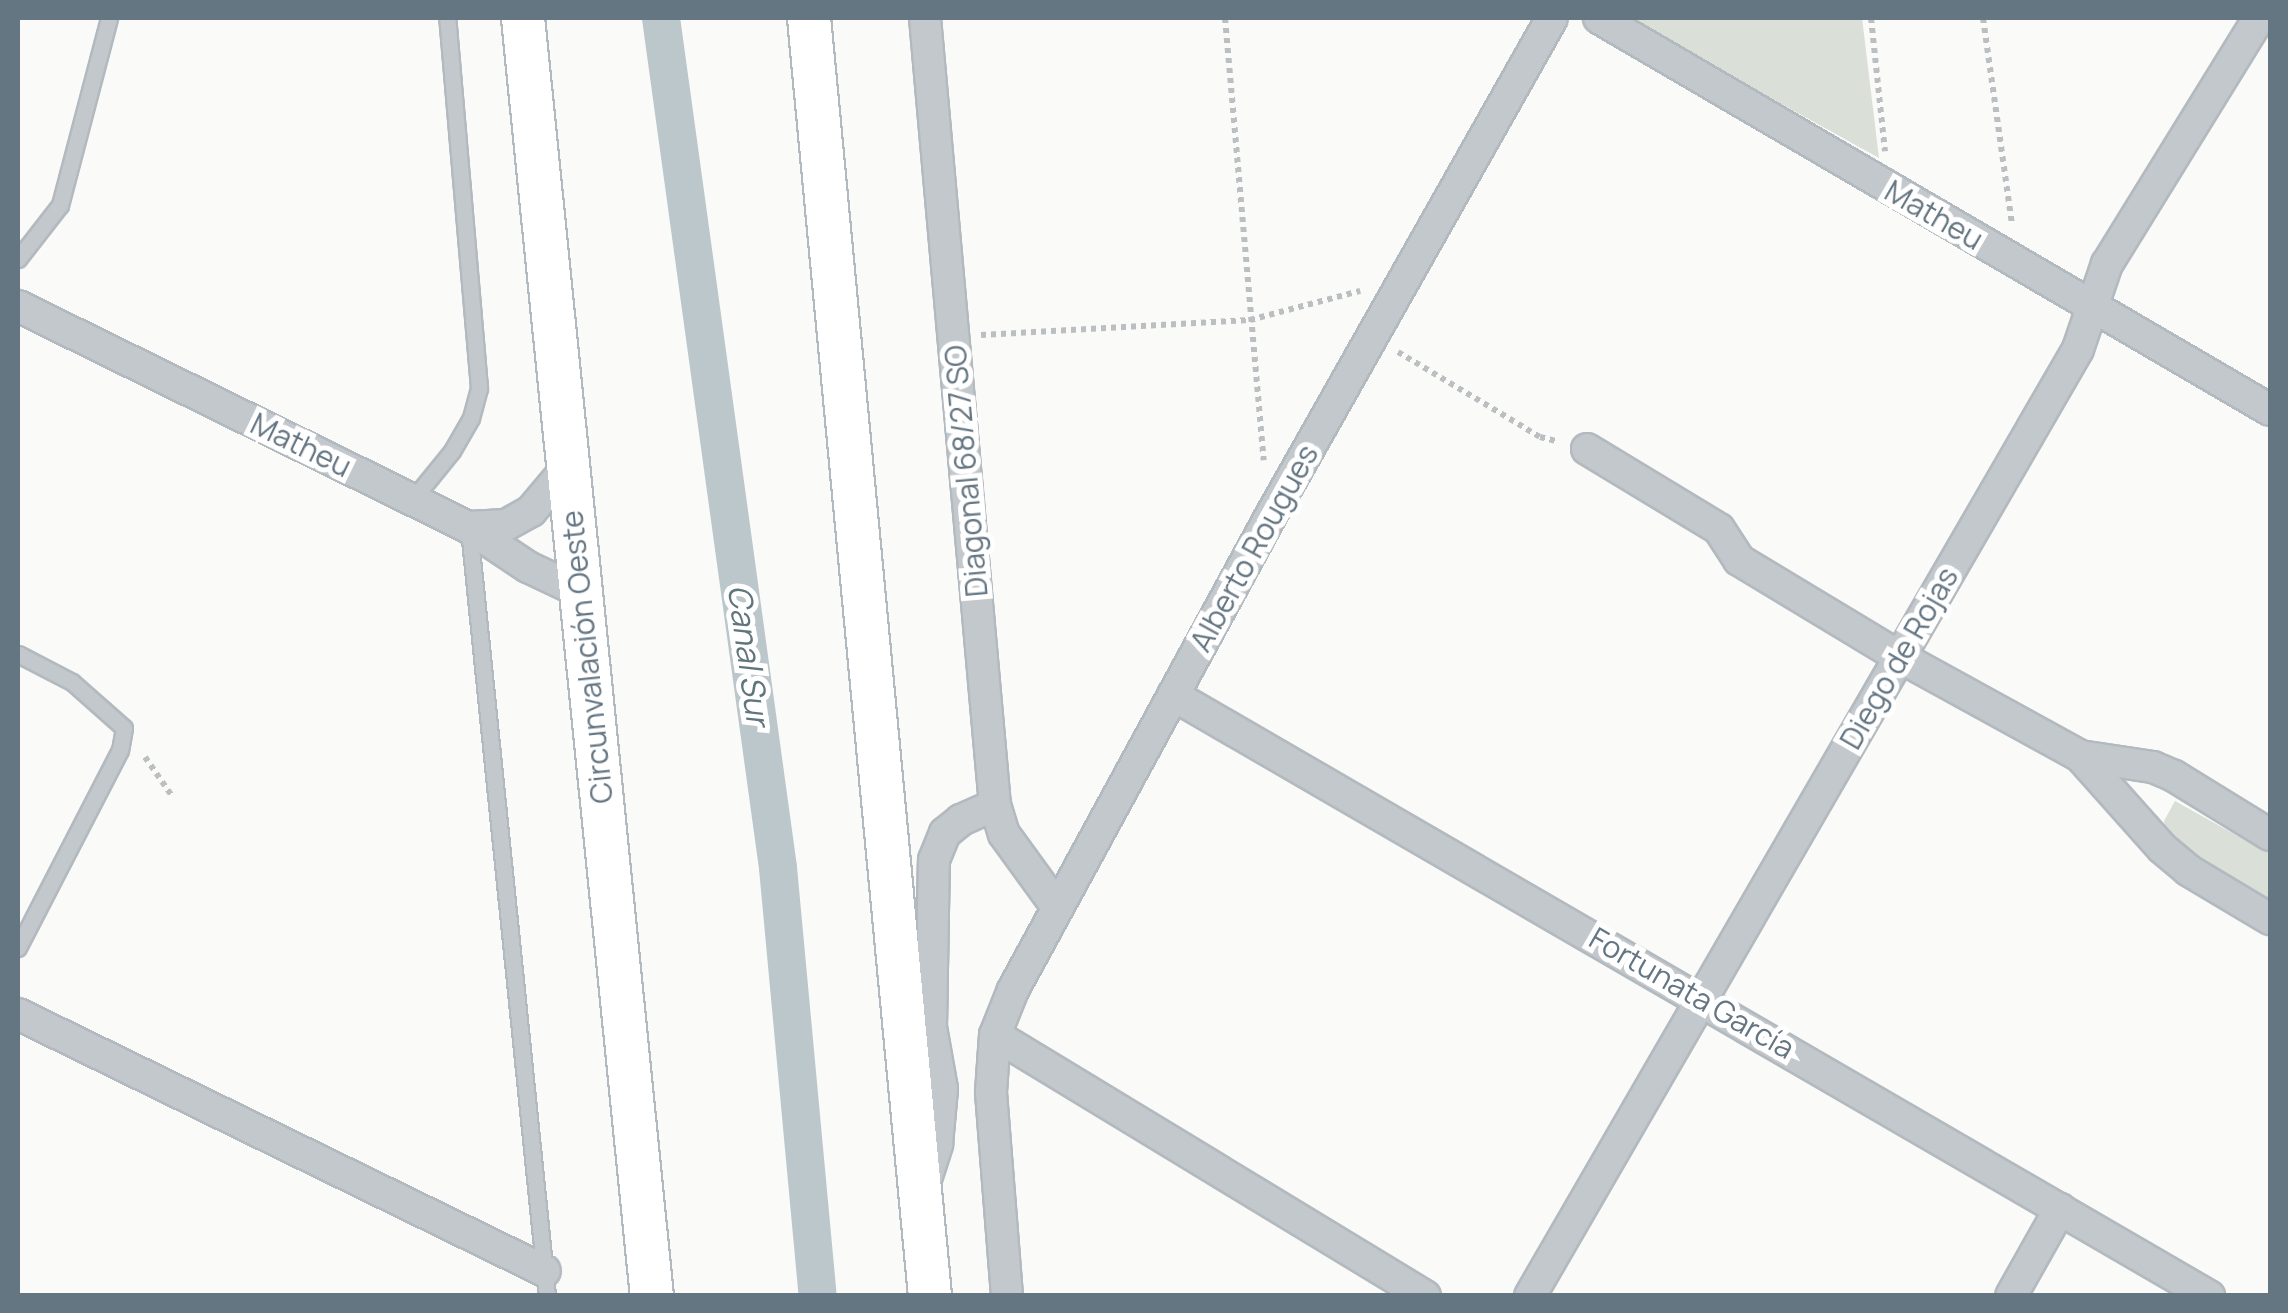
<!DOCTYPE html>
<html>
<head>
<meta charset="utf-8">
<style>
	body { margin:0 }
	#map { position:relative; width:2288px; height:1313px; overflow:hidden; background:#fafaf8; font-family:Manrope,sans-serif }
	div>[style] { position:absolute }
	.green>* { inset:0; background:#dadfd7 }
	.canal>* { height:38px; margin:-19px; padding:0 19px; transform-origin:19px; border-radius:19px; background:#bbc7cb }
	.path>* { height:6px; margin-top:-3px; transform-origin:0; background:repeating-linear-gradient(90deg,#bbbfc2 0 5px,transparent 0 10px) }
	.roads { filter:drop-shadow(2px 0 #b3babf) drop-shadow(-2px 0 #b3babf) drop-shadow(0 2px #b3babf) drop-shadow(0 -2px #b3babf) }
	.service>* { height:15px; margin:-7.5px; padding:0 7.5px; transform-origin:7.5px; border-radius:7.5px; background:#c3c8cc }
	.minor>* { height:30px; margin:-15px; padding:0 15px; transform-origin:15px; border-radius:15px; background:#c3c8cc }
	.secondary>* { height:42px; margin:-21px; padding:0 21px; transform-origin:21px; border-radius:21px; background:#fff }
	span { translate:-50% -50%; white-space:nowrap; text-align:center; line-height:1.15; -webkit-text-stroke:10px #fff; paint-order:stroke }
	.street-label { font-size:30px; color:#657683 }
	.water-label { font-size:32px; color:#60757c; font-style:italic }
	.frame { position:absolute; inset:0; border:20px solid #657683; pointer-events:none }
</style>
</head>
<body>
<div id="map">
	<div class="green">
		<div style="clip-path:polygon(1627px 18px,1862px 18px,1879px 158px)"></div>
		<div style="clip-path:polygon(2175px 801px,2270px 854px,2270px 901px,2166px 837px,2164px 821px)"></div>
	</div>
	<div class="canal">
		<div style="left:661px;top:18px;width:858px;rotate:82.16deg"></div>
		<div style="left:778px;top:868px;width:430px;rotate:84.7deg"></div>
	</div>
	<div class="path">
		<div style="left:1225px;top:18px;width:444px;rotate:85deg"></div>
		<div style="left:1871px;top:18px;width:134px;rotate:84deg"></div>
		<div style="left:1983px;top:18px;width:208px;rotate:82deg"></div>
		<div style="left:981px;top:335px;width:269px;rotate:-3.2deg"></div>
		<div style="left:1250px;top:320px;width:114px;rotate:-14.8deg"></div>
		<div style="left:1398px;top:352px;width:165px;rotate:30.9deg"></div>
		<div style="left:1540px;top:437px;width:16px;rotate:14deg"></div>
		<div style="left:145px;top:757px;width:47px;rotate:55.3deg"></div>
	</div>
	<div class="roads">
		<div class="service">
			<div style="left:18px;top:259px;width:68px;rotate:-52.1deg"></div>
			<div style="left:60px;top:205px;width:193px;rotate:-75.3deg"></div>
			<div style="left:413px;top:499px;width:62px;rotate:-50.9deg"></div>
			<div style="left:452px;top:451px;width:38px;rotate:-60deg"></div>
			<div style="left:471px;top:418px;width:31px;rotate:-75deg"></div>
			<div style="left:479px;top:388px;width:371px;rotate:-94.9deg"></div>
			<div style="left:469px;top:529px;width:771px;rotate:84.19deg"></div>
			<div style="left:18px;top:654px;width:61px;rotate:27.4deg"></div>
			<div style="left:72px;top:682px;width:69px;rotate:41.5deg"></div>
			<div style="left:124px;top:728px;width:22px;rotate:100deg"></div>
			<div style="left:120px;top:750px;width:223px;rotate:117.3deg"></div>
		</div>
		<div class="minor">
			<div style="left:925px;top:18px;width:790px;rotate:84.92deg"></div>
			<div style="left:995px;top:805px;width:30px;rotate:73deg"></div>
			<div style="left:1004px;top:834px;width:90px;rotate:54deg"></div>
			<div style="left:1599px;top:18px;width:777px;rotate:30.29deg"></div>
			<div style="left:18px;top:306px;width:501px;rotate:26.16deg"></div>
			<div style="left:468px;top:527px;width:72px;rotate:33.7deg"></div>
			<div style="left:528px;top:567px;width:56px;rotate:25.2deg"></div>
			<div style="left:1587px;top:449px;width:154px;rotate:31.2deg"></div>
			<div style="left:1719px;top:529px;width:37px;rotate:57deg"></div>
			<div style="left:1739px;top:560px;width:188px;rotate:31.1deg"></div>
			<div style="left:1900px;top:657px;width:205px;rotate:28.8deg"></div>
			<div style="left:2080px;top:756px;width:74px;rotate:8.6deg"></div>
			<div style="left:2153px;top:767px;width:23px;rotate:23deg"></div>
			<div style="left:2174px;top:776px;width:113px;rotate:31.6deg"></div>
			<div style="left:468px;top:527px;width:38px;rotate:-3deg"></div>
			<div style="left:506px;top:525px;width:29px;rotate:-29deg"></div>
			<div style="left:531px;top:511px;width:57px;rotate:-49.9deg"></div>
			<div style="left:1173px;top:695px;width:1198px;rotate:30.12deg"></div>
			<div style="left:2080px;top:756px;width:123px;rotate:48.3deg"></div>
			<div style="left:2162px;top:848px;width:34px;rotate:40deg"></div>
			<div style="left:2188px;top:870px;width:96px;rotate:30.9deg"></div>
			<div style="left:18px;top:1014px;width:586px;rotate:26deg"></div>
			<div style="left:995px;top:1035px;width:503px;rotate:31.26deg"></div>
			<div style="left:925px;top:1182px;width:40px;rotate:-72deg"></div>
			<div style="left:937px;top:1144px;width:55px;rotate:-84.8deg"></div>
			<div style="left:942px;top:1089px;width:63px;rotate:-100.1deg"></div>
			<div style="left:931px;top:1027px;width:167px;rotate:-89deg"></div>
			<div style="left:934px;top:860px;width:29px;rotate:-68deg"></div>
			<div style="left:945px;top:833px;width:21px;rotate:-39deg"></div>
			<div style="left:961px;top:820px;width:37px;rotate:-24deg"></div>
			<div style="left:1007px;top:1296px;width:205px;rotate:-94.5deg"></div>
			<div style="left:991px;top:1092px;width:57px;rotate:-86deg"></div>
			<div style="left:995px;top:1035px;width:48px;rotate:-68.2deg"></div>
			<div style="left:1013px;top:990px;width:536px;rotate:-61.47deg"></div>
			<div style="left:1269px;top:519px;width:575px;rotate:-60.54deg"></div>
			<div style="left:1530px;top:1296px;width:1094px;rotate:-59.94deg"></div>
			<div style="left:2078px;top:349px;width:90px;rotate:-71.2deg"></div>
			<div style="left:2107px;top:264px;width:289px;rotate:-58.3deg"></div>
			<div style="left:2011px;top:1296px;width:100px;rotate:-60.6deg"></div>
		</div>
		<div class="secondary">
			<div style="left:523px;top:18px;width:1284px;rotate:84.24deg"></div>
			<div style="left:809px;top:18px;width:1284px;rotate:84.59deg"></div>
		</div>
	</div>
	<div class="street-label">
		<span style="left:1934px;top:215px;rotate:30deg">Matheu</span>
		<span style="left:301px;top:445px;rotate:26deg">Matheu</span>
		<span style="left:966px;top:471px;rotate:-95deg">Diagonal 68/27 SO</span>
		<span style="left:1254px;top:548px;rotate:-61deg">Alberto Rougues</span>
		<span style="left:587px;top:657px;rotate:-96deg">Circunvalación Oeste</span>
		<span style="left:1899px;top:658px;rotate:-60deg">Diego de Rojas</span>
		<span style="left:1692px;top:993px;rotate:30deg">Fortunata García</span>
	</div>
	<div class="water-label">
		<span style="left:749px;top:655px;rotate:82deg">Canal Sur</span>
	</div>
	<div class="frame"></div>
</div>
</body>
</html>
